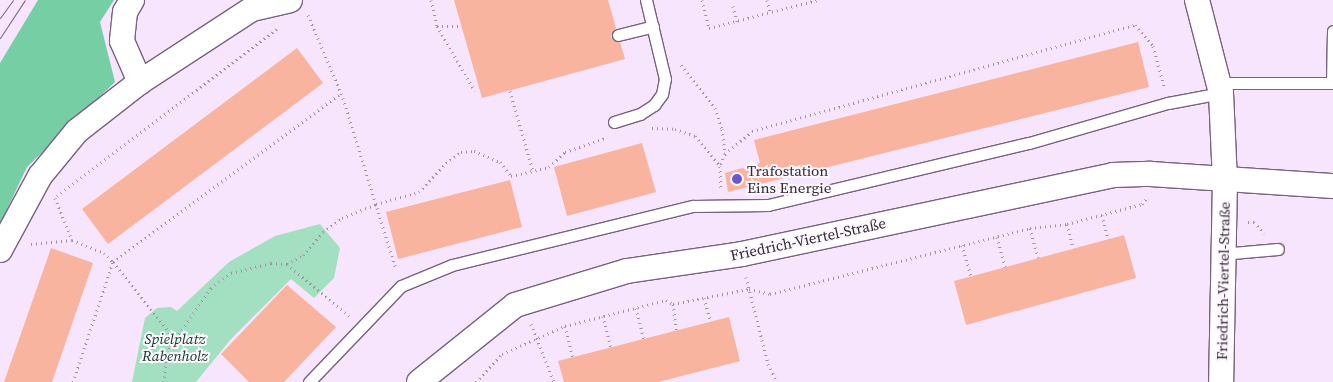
<!DOCTYPE html>
<html>
<head>
<meta charset="utf-8">
<style>
	body { margin:0 }
	#map { position:relative; width:1333px; height:382px; overflow:hidden; background:#f7e4fd; font-family:"Source Serif 4",serif }
	div>[style] { position:absolute }
	.green>* { inset:0; background:#a2e0c1 }
	.forest>* { inset:0; background:#75cea4 }
	.building>* { inset:0; background:#f8b49f }
	.path>* { height:3px; margin-top:-1.5px; transform-origin:0; background:repeating-linear-gradient(90deg,#a092a5 0 1px,transparent 0 5px) }
	.roads { filter:drop-shadow(1px 0 #77637e) drop-shadow(-1px 0 #77637e) drop-shadow(0 1px #77637e) drop-shadow(0 -1px #77637e) }
	.lane>* { height:11px; margin:-5.5px; padding:0 5.5px; transform-origin:5.5px; border-radius:5.5px; background:#fff }
	.street>* { height:24px; margin:-12px; padding:0 12px; transform-origin:12px; border-radius:12px; background:#fff }
	.tram>* { height:1px; margin:-0.5px; padding:0 0.5px; transform-origin:0.5px; border-radius:0.5px; background:#726676 }
	.dots>* { width:14px; height:14px; translate:-50% -50%; box-sizing:border-box; border:2px solid #fcf7fd; border-radius:50% }
	span { translate:-50% -50%; white-space:nowrap; text-align:center; line-height:1.15; -webkit-text-stroke:4px #fcf7fd; paint-order:stroke }
	.poi-label { font-size:15px; color:#322935 }
	.left { translate:0 -50%; text-align:left }
	.street-label { font-size:15px; color:#322935 }
	.park-label { font-size:15px; color:#0f3726; font-style:italic }
</style>
</head>
<body>
<div id="map">
	<div class="green">
		<div style="clip-path:polygon(320px 224px,340px 248px,334px 278px,314px 298px,291px 279px,231px 339px,196px 382px,132px 382px,145px 318px,157px 308px,171px 307px,177px 311px,229px 262px,275px 236px)"></div>
	</div>
	<div class="forest">
		<div style="clip-path:polygon(38px 0,114px 0,100px 22px,115px 82px,27px 167px,0 224px,0 63px)"></div>
	</div>
	<div class="building">
		<div style="clip-path:polygon(454px 0,608px 0,616px 28px,611px 37px,620px 42px,625px 59px,482px 98px)"></div>
		<div style="clip-path:polygon(1138px 42px,1149px 87px,728px 192px,725px 173px,760px 163px,754px 140px)"></div>
		<div style="clip-path:polygon(297px 48px,323px 83px,108px 244px,82px 209px)"></div>
		<div style="clip-path:polygon(642px 143px,656px 192px,567px 216px,554px 167px)"></div>
		<div style="clip-path:polygon(510px 180px,522px 227px,398px 259px,386px 212px)"></div>
		<div style="clip-path:polygon(1124px 235px,1136px 278px,966px 325px,954px 281px)"></div>
		<div style="clip-path:polygon(51px 248px,93px 263px,52px 382px,4px 382px)"></div>
		<div style="clip-path:polygon(287px 285px,336px 327px,284px 382px,249px 382px,221px 354px)"></div>
		<div style="clip-path:polygon(729px 317px,740px 361px,658px 382px,564px 382px,558px 361px)"></div>
	</div>
	<div class="path">
		<div style="left:431px;top:0;width:27px;rotate:77deg"></div>
		<div style="left:437px;top:26px;width:24px"></div>
		<div style="left:702px;top:0;width:29px;rotate:76deg"></div>
		<div style="left:709px;top:28px;width:112px;rotate:-14.5deg"></div>
		<div style="left:767px;top:0;width:12px;rotate:76deg"></div>
		<div style="left:733px;top:6px;width:16px;rotate:75deg"></div>
		<div style="left:308px;top:15px;width:90px;rotate:67.1deg"></div>
		<div style="left:343px;top:98px;width:179px;rotate:72.8deg"></div>
		<div style="left:437px;top:26px;width:75px;rotate:59.7deg"></div>
		<div style="left:681px;top:65px;width:55px;rotate:51.7deg"></div>
		<div style="left:715px;top:108px;width:22px;rotate:72deg"></div>
		<div style="left:722px;top:129px;width:25px;rotate:83deg"></div>
		<div style="left:725px;top:154px;width:13px;rotate:113deg"></div>
		<div style="left:720px;top:166px;width:23px;rotate:88deg"></div>
		<div style="left:510px;top:91px;width:83px;rotate:74deg"></div>
		<div style="left:652px;top:128px;width:23px;rotate:2deg"></div>
		<div style="left:675px;top:129px;width:21px;rotate:19deg"></div>
		<div style="left:695px;top:136px;width:39px;rotate:50deg"></div>
		<div style="left:725px;top:154px;width:35px;rotate:-40deg"></div>
		<div style="left:752px;top:131px;width:397px;rotate:-15.5deg"></div>
		<div style="left:1135px;top:25px;width:28px;rotate:49deg"></div>
		<div style="left:1153px;top:46px;width:41px;rotate:74.6deg"></div>
		<div style="left:57px;top:196px;width:276px;rotate:-37.2deg"></div>
		<div style="left:55px;top:198px;width:45px;rotate:68deg"></div>
		<div style="left:72px;top:240px;width:35px;rotate:22deg"></div>
		<div style="left:104px;top:253px;width:13px;rotate:45deg"></div>
		<div style="left:113px;top:262px;width:99px;rotate:51.2deg"></div>
		<div style="left:1102px;top:215px;width:25px;rotate:76deg"></div>
		<div style="left:1248px;top:222px;width:6px"></div>
		<div style="left:1254px;top:222px;width:15px;rotate:48deg"></div>
		<div style="left:1067px;top:224px;width:25px;rotate:76deg"></div>
		<div style="left:1030px;top:228px;width:31px;rotate:75deg"></div>
		<div style="left:997px;top:237px;width:31px;rotate:75deg"></div>
		<div style="left:31px;top:244px;width:41px;rotate:-5.6deg"></div>
		<div style="left:962px;top:245px;width:32px;rotate:74deg"></div>
		<div style="left:287px;top:264px;width:18px;rotate:-29deg"></div>
		<div style="left:303px;top:255px;width:30px;rotate:-49deg"></div>
		<div style="left:323px;top:232px;width:24px;rotate:-36deg"></div>
		<div style="left:342px;top:218px;width:37px;rotate:-22deg"></div>
		<div style="left:376px;top:204px;width:45px;rotate:-15.6deg"></div>
		<div style="left:419px;top:192px;width:40px;rotate:-47deg"></div>
		<div style="left:446px;top:163px;width:19px;rotate:-36deg"></div>
		<div style="left:461px;top:152px;width:13px;rotate:-4deg"></div>
		<div style="left:474px;top:151px;width:28px;rotate:23deg"></div>
		<div style="left:500px;top:162px;width:18px;rotate:52deg"></div>
		<div style="left:511px;top:176px;width:39px;rotate:-13deg"></div>
		<div style="left:549px;top:167px;width:22px;rotate:-43deg"></div>
		<div style="left:565px;top:152px;width:42px;rotate:-19.3deg"></div>
		<div style="left:746px;top:277px;width:90px;rotate:75.8deg"></div>
		<div style="left:768px;top:364px;width:20px;rotate:63deg"></div>
		<div style="left:704px;top:298px;width:25px;rotate:74deg"></div>
		<div style="left:673px;top:304px;width:26px;rotate:83deg"></div>
		<div style="left:636px;top:308px;width:32px;rotate:76deg"></div>
		<div style="left:603px;top:316px;width:33px;rotate:76deg"></div>
		<div style="left:531px;top:324px;width:62px;rotate:68.4deg"></div>
		<div style="left:565px;top:326px;width:32px;rotate:76deg"></div>
		<div style="left:73px;top:382px;width:126px;rotate:-71.6deg"></div>
		<div style="left:113px;top:262px;width:284px;rotate:-36.5deg"></div>
		<div style="left:164px;top:382px;width:24px;rotate:-85deg"></div>
		<div style="left:166px;top:358px;width:13px;rotate:-72deg"></div>
		<div style="left:170px;top:346px;width:71px;rotate:-54.7deg"></div>
		<div style="left:211px;top:288px;width:25px;rotate:-37deg"></div>
		<div style="left:231px;top:273px;width:41px;rotate:-14deg"></div>
		<div style="left:271px;top:263px;width:16px;rotate:4deg"></div>
		<div style="left:287px;top:264px;width:81px;rotate:40deg"></div>
		<div style="left:476px;top:382px;width:38px;rotate:-47deg"></div>
		<div style="left:502px;top:354px;width:69px;rotate:-24deg"></div>
		<div style="left:565px;top:326px;width:104px;rotate:-14.4deg"></div>
		<div style="left:666px;top:300px;width:8px;rotate:30deg"></div>
		<div style="left:673px;top:304px;width:77px;rotate:-11.2deg"></div>
		<div style="left:749px;top:289px;width:22px;rotate:13deg"></div>
		<div style="left:770px;top:294px;width:268px;rotate:-14.2deg"></div>
		<div style="left:1030px;top:228px;width:37px;rotate:-6deg"></div>
		<div style="left:1067px;top:224px;width:78px;rotate:-14.9deg"></div>
		<div style="left:1142px;top:204px;width:8px;rotate:-50deg"></div>
	</div>
	<div class="roads">
		<div class="lane">
			<div style="left:618px;top:35px;width:36px;rotate:-14deg"></div>
			<div style="left:1219px;top:83px;width:113px"></div>
			<div style="left:1332px;top:83px;width:52px;rotate:-88.9deg"></div>
			<div style="left:614px;top:122px;width:27px;rotate:-17deg"></div>
			<div style="left:640px;top:114px;width:17px;rotate:-33deg"></div>
			<div style="left:654px;top:105px;width:14px;rotate:-54deg"></div>
			<div style="left:662px;top:94px;width:15px;rotate:-79deg"></div>
			<div style="left:665px;top:79px;width:81px;rotate:-103.5deg"></div>
			<div style="left:1221px;top:254px;width:57px;rotate:-5deg"></div>
			<div style="left:309px;top:382px;width:133px;rotate:-46.2deg"></div>
			<div style="left:401px;top:286px;width:55px;rotate:-22.4deg"></div>
			<div style="left:452px;top:265px;width:248px;rotate:-13.8deg"></div>
			<div style="left:693px;top:206px;width:75px;rotate:-0.8deg"></div>
			<div style="left:768px;top:205px;width:268px;rotate:-13.4deg"></div>
			<div style="left:1029px;top:143px;width:145px;rotate:-16.1deg"></div>
			<div style="left:1168px;top:103px;width:54px;rotate:-10.7deg"></div>
		</div>
		<div class="street">
			<div style="left:132px;top:0;width:14px;rotate:120deg"></div>
			<div style="left:125px;top:12px;width:29px;rotate:96deg"></div>
			<div style="left:122px;top:41px;width:45px;rotate:66.3deg"></div>
			<div style="left:1197px;top:0;width:96px;rotate:75.5deg"></div>
			<div style="left:1221px;top:93px;width:87px;rotate:87.4deg"></div>
			<div style="left:1225px;top:180px;width:202px;rotate:91.1deg"></div>
			<div style="left:0;top:250px;width:84px;rotate:-61.6deg"></div>
			<div style="left:40px;top:176px;width:58px;rotate:-50.6deg"></div>
			<div style="left:77px;top:131px;width:80px;rotate:-37.9deg"></div>
			<div style="left:140px;top:82px;width:134px;rotate:-33.1deg"></div>
			<div style="left:252px;top:9px;width:39px;rotate:-13deg"></div>
			<div style="left:419px;top:382px;width:123px;rotate:-38.7deg"></div>
			<div style="left:515px;top:305px;width:117px;rotate:-16.9deg"></div>
			<div style="left:627px;top:271px;width:116px;rotate:-8.4deg"></div>
			<div style="left:742px;top:254px;width:379px;rotate:-12deg"></div>
			<div style="left:1113px;top:175px;width:38px;rotate:-2deg"></div>
			<div style="left:1151px;top:174px;width:182px;rotate:3.8deg"></div>
		</div>
	</div>
	<div class="tram">
		<div style="left:0;top:18px;width:22px;rotate:-54deg"></div>
		<div style="left:0;top:38px;width:45px;rotate:-56.7deg"></div>
	</div>
	<div class="dots">
		<div style="left:737px;top:179px;background:#6956d0"></div>
	</div>
	<div class="poi-label">
		<span class="left" style="left:747px;top:179px">Trafostation<br>Eins Energie</span>
	</div>
	<div class="street-label">
		<span style="left:808px;top:239px;rotate:-12deg">Friedrich-Viertel-Straße</span>
		<span style="left:1223px;top:281px;rotate:-89deg">Friedrich-Viertel-Straße</span>
	</div>
	<div class="park-label">
		<span style="left:175px;top:347px">Spielplatz<br>Rabenholz</span>
	</div>
</div>
</body>
</html>
